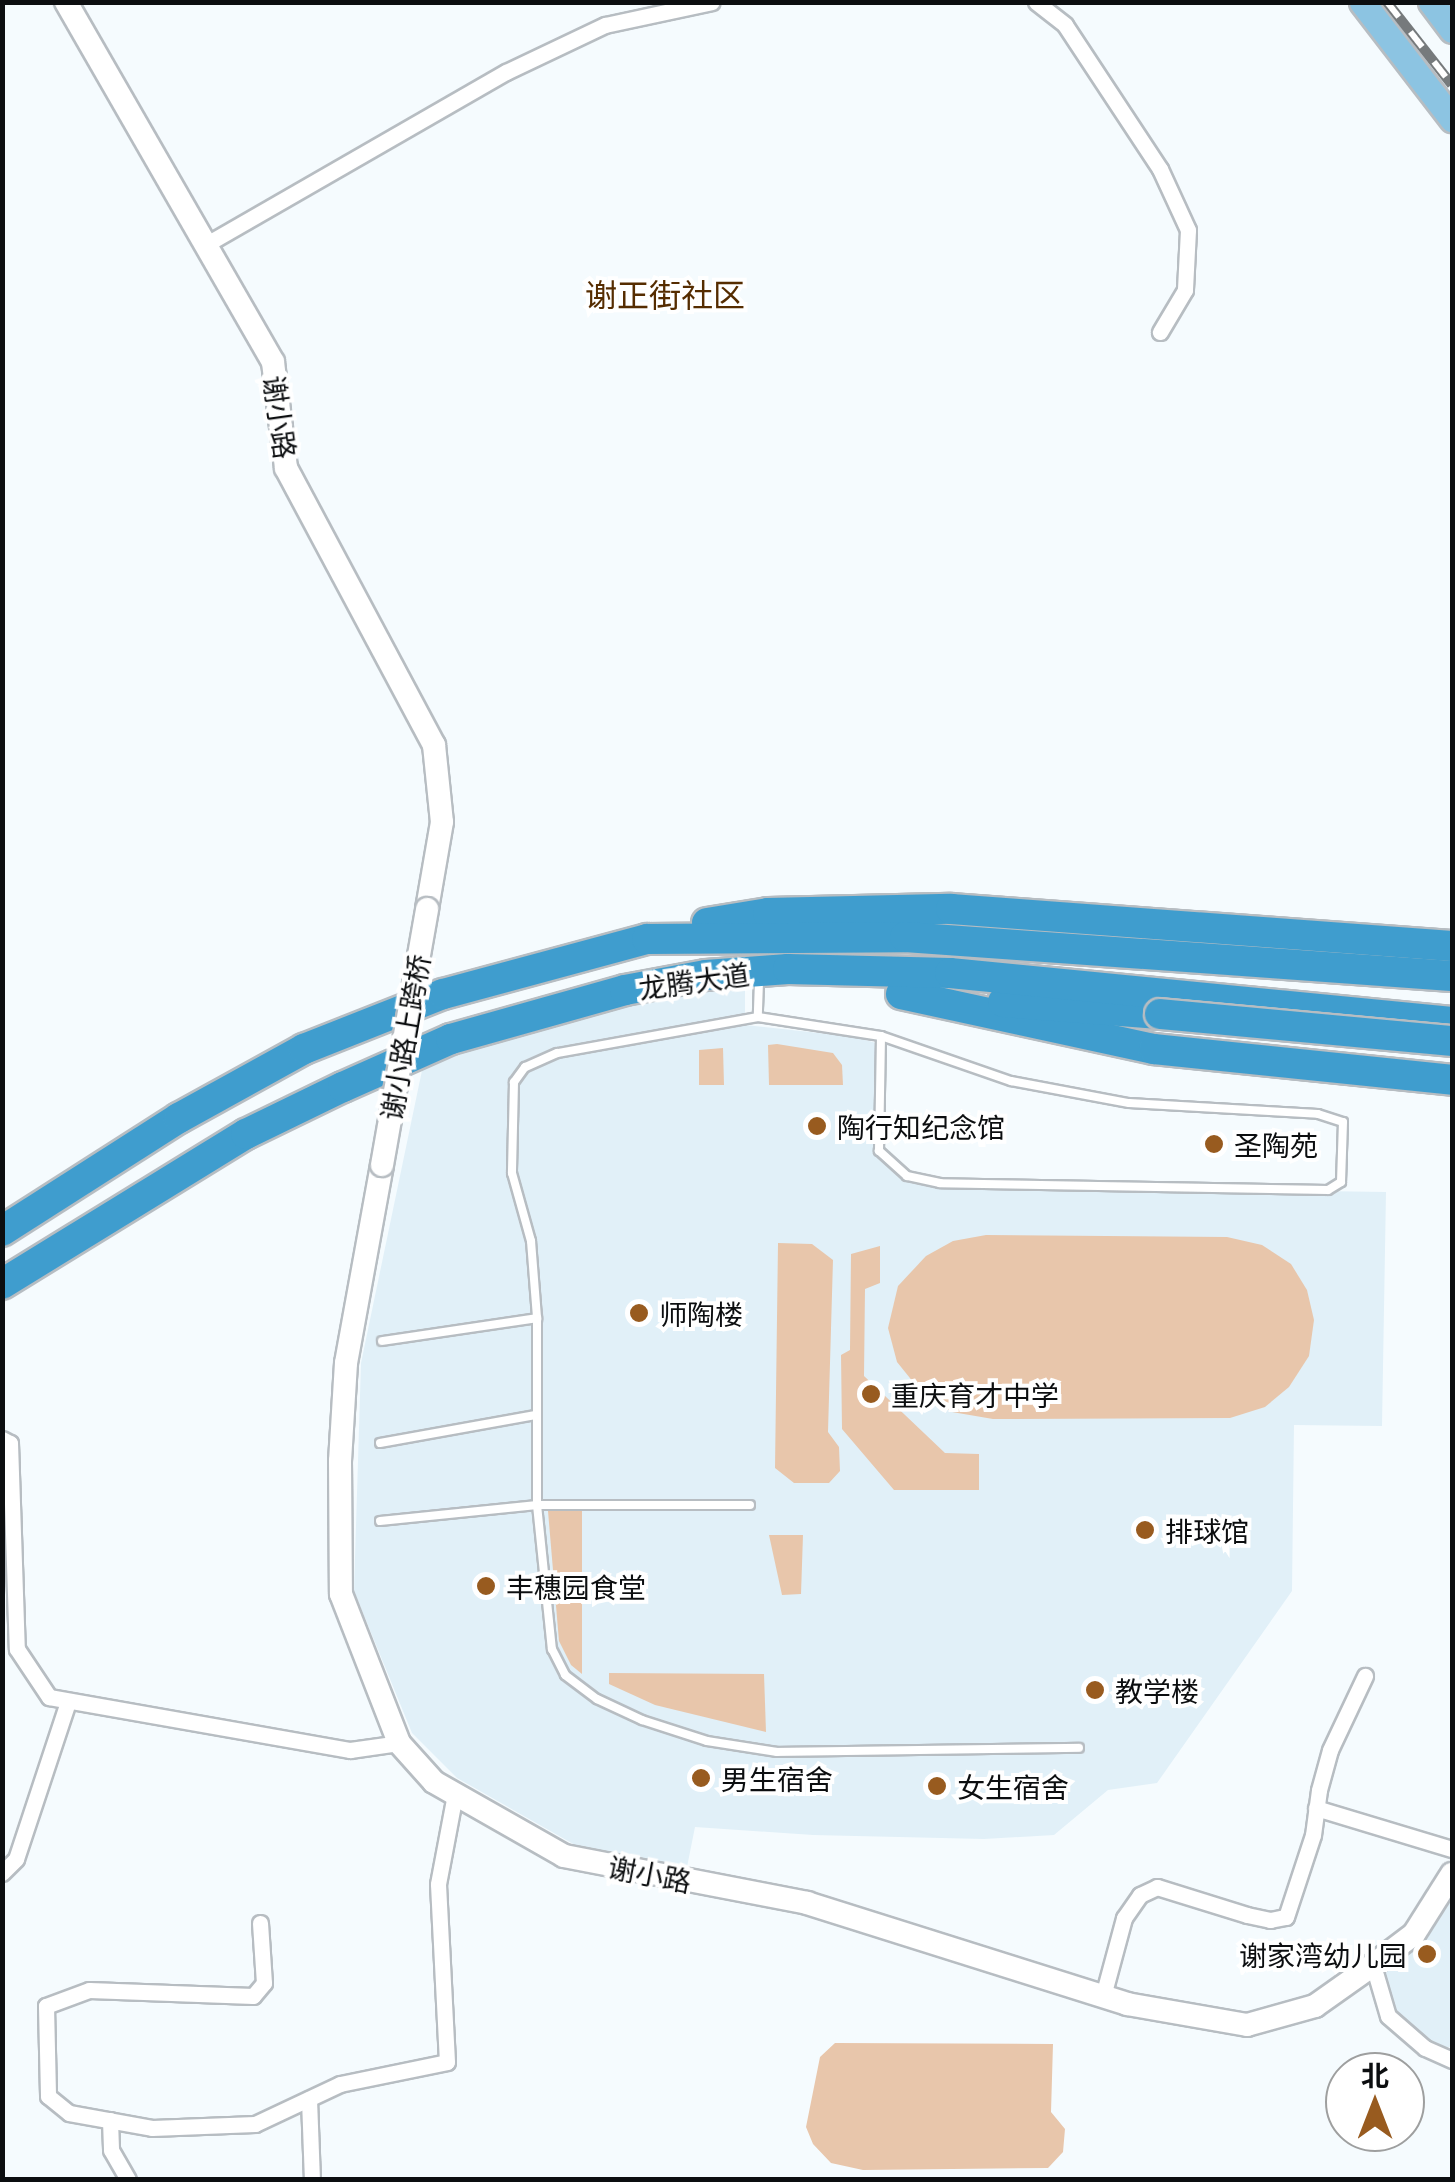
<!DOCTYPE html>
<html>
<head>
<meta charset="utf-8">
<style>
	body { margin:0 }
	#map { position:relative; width:1455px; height:2182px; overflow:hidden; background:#f5fbfe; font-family:Literata,"Noto Sans SC",serif }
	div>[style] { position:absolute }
	.built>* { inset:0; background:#e1f0f8 }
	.green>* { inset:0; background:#e8c6ab }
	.roads { filter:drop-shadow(2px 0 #b7bdc2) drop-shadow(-2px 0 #b7bdc2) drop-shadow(0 2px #b7bdc2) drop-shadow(0 -2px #b7bdc2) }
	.lane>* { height:8px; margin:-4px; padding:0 4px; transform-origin:4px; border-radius:4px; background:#fff }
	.street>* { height:15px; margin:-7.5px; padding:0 7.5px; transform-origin:7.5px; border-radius:7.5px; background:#fff }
	.secondary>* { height:22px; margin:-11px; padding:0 11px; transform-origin:11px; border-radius:11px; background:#fff }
	.primary>* { height:25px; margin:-12.5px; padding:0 12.5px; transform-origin:12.5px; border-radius:12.5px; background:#8cc4e2 }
	.highway>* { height:30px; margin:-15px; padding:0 15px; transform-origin:15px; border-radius:15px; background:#3f9dce }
	.rail>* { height:10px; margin-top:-5px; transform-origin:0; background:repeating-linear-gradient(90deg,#fff 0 19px,#767a7c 0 38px); box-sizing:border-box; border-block:2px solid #767a7c }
	.bridges { filter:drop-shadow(2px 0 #b7bdc2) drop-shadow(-2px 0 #b7bdc2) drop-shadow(0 2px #b7bdc2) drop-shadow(0 -2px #b7bdc2) }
	.secondary-bridge>* { height:22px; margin:-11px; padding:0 11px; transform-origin:11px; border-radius:11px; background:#fff }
	.highway-bridge>* { height:30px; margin:-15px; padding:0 15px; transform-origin:15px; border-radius:15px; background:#3f9dce }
	.dots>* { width:28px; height:28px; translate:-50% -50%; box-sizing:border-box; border:5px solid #fff; border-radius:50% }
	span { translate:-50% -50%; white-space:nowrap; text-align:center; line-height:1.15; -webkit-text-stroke:8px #fff; paint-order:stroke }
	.street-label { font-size:28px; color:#0c0e10 }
	.poi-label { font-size:28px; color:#0c0e10 }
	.left { translate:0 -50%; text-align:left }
	.right { translate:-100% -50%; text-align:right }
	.quarter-label { font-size:32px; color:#552c00 }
	.frame { position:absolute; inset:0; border:5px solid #0c0e10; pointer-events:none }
	.north { position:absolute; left:1325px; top:2052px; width:100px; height:100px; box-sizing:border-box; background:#fff; border:2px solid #9e9f9f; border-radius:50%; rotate:0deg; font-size:28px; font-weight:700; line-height:40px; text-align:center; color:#0c0e10 }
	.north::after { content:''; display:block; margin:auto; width:35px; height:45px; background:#985b1f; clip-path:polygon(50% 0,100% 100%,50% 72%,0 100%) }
</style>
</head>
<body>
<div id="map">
	<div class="built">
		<div style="clip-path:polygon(745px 980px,745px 1025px,855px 1037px,876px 1043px,875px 1153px,907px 1178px,940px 1185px,1386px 1192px,1382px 1426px,1294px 1425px,1292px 1591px,1157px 1783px,1108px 1790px,1054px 1835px,984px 1839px,813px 1835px,695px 1827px,687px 1867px,575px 1845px,457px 1778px,412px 1733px,354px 1591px,361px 1363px,425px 1056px,526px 1024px)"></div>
		<div style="clip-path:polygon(1452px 1888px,1452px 2046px,1444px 2049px,1394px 2015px,1381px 1970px)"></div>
	</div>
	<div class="green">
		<div style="clip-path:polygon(777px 1044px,833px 1053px,842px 1065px,843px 1085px,769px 1085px,768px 1045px)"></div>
		<div style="clip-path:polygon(723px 1048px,724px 1085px,699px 1085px,699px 1050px)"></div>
		<div style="clip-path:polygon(986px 1235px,1227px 1237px,1262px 1245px,1291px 1264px,1307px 1290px,1314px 1320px,1309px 1356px,1289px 1387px,1265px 1407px,1230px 1418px,993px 1419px,952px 1412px,922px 1393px,897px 1362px,888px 1328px,898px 1286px,926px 1256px,953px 1241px)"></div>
		<div style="clip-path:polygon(778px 1243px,812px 1244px,833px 1260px,828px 1432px,839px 1447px,840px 1471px,829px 1483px,794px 1483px,775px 1468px)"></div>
		<div style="clip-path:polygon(880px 1246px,880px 1283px,865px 1289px,864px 1376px,945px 1453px,979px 1454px,979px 1490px,894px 1490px,842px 1429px,841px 1355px,850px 1350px,851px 1254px)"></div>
		<div style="clip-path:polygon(548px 1511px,582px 1511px,582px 1674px,571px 1665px,559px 1641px)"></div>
		<div style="clip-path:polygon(769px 1535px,803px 1535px,801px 1594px,782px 1595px)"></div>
		<div style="clip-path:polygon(609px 1673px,764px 1674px,766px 1732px,655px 1705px,609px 1684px)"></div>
		<div style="clip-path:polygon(835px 2043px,1053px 2044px,1051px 2112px,1065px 2129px,1063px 2152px,1048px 2168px,863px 2170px,831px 2163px,813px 2144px,806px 2127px,820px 2057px)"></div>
	</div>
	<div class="roads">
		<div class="lane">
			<div style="left:759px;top:981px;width:36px;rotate:92deg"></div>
			<div style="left:758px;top:1017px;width:124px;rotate:8.8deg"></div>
			<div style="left:881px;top:1036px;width:138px;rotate:19.1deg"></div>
			<div style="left:1011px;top:1081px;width:120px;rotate:10.6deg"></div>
			<div style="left:1129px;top:1103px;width:189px;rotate:3.3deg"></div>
			<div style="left:1318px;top:1114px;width:26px;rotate:18deg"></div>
			<div style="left:1343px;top:1122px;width:60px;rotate:91.9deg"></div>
			<div style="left:1341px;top:1182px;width:15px;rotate:148deg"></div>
			<div style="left:1328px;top:1190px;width:388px;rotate:-179deg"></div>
			<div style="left:940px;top:1183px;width:34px;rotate:-168deg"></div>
			<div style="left:907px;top:1176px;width:38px;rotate:-138deg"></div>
			<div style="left:879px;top:1151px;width:115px;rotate:-89deg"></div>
			<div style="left:758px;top:1017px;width:204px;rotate:169.8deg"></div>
			<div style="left:557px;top:1053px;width:35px;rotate:156deg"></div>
			<div style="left:525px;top:1067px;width:19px;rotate:126deg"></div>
			<div style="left:514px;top:1082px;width:91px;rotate:91.3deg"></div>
			<div style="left:512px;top:1173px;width:71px;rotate:74.4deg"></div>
			<div style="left:531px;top:1241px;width:77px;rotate:85.5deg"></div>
			<div style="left:537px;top:1318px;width:187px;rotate:90deg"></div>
			<div style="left:537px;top:1505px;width:145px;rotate:84.1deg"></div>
			<div style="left:552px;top:1649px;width:29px;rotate:63deg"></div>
			<div style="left:565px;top:1675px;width:40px;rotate:37deg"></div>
			<div style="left:597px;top:1699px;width:50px;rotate:25deg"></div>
			<div style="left:642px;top:1720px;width:68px;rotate:17.9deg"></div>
			<div style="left:707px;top:1741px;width:71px;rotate:8.9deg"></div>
			<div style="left:777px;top:1752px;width:302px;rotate:-0.8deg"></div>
			<div style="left:382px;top:1341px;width:157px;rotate:-8.4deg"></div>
			<div style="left:380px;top:1443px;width:158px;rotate:-10.2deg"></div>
			<div style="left:380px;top:1521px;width:158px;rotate:-5.8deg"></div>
			<div style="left:537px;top:1505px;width:213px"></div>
		</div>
		<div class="street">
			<div style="left:1036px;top:2px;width:37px;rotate:38deg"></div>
			<div style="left:1065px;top:25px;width:173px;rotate:56.6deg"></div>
			<div style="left:1160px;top:169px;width:67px;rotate:65.3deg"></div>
			<div style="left:1188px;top:230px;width:60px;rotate:92.9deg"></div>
			<div style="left:1185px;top:290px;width:49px;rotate:120.8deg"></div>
			<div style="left:205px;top:245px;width:347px;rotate:-29.9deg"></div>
			<div style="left:506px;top:72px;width:110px;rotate:-25.4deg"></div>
			<div style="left:605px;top:25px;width:109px;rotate:-12.1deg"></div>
			<div style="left:2px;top:1439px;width:9px;rotate:27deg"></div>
			<div style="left:10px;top:1443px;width:206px;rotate:88.1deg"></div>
			<div style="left:17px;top:1649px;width:58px;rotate:56.3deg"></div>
			<div style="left:49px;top:1697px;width:306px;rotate:10deg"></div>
			<div style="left:350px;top:1750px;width:49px;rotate:-8.1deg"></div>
			<div style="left:1316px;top:1808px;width:142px;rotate:16.8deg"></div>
			<div style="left:2px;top:1873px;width:20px;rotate:-45deg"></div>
			<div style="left:16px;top:1859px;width:165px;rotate:-71.7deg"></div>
			<div style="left:260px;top:1923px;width:60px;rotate:86.2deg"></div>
			<div style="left:264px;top:1983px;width:17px;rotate:130deg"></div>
			<div style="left:253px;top:1996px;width:164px;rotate:-177.9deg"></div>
			<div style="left:89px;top:1990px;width:46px;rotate:159.6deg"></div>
			<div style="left:46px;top:2006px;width:90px;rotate:88.7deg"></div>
			<div style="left:48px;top:2096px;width:27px;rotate:39deg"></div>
			<div style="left:69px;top:2113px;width:84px;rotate:10.2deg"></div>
			<div style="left:152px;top:2128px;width:103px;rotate:-2.2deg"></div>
			<div style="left:255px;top:2124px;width:94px;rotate:-25.2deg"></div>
			<div style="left:340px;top:2084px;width:109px;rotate:-11.6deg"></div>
			<div style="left:447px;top:2062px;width:178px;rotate:-92.9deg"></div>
			<div style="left:438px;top:1884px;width:92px;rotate:-79.3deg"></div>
			<div style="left:1373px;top:1965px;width:53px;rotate:73.6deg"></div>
			<div style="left:1388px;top:2016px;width:49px;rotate:40.9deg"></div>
			<div style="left:1425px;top:2048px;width:30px;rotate:24deg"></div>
			<div style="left:1103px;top:1996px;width:81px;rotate:-74.9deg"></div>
			<div style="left:1124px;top:1918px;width:28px;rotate:-55deg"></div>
			<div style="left:1140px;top:1895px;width:19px;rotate:-25deg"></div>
			<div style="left:1157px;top:1887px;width:94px;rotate:17.3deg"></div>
			<div style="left:1247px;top:1915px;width:24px;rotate:12deg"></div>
			<div style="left:1270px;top:1920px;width:16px;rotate:-11deg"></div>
			<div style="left:1286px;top:1917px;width:86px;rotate:-71.8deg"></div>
			<div style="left:1313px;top:1835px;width:45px;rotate:-82.4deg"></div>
			<div style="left:1319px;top:1790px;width:41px;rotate:-74.6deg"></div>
			<div style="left:1330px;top:1750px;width:82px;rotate:-64.7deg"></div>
			<div style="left:309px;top:2099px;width:81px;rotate:87.9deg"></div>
			<div style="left:110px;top:2120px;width:30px;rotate:88deg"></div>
			<div style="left:111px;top:2150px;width:34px;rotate:60deg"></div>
		</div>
		<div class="secondary">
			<div style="left:66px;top:2px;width:415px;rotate:60.1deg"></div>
			<div style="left:273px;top:362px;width:107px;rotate:83deg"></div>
			<div style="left:286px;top:468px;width:314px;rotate:61.9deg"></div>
			<div style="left:434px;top:745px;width:77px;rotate:84.1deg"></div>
			<div style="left:442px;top:822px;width:88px;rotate:99.8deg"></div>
			<div style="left:382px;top:1165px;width:201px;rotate:100.3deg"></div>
			<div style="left:346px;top:1363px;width:98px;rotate:93.5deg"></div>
			<div style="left:340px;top:1461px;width:133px;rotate:89.6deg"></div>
			<div style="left:341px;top:1594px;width:160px;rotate:68.7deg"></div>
			<div style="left:399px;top:1743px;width:52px;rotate:48.1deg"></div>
			<div style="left:434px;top:1782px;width:150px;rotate:29.6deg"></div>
			<div style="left:564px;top:1856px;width:248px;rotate:10.9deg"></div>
			<div style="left:807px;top:1903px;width:336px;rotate:17.5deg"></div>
			<div style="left:1127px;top:2004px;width:122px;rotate:9.9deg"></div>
			<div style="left:1247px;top:2025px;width:71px;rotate:-15.6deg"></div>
			<div style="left:1315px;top:2006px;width:71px;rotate:-35.3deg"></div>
			<div style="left:1373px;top:1965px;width:51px;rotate:-37.1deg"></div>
			<div style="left:1414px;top:1934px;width:71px;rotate:-57.7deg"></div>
		</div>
		<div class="primary">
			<div style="left:1362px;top:2px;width:148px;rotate:52.4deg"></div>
			<div style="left:1431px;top:2px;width:35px;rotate:53deg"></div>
		</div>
		<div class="highway">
			<div style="left:707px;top:923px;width:62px;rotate:-9.3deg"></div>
			<div style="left:768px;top:913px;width:183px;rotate:-1.3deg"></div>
			<div style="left:951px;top:909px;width:502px;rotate:4.22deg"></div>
			<div style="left:901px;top:994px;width:259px;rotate:12.3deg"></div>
			<div style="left:1154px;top:1049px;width:300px;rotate:5.9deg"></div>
			<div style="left:1003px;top:1002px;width:157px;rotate:4.4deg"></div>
			<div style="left:2px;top:1231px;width:210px;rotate:-32.6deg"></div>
			<div style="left:179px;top:1118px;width:143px;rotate:-28.9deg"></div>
			<div style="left:304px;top:1049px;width:149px;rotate:-21.6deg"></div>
			<div style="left:443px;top:994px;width:211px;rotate:-15.1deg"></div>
			<div style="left:647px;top:939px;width:258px;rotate:-0.4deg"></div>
			<div style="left:905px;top:937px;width:548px;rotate:4.08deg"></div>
			<div style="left:2px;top:1284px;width:286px;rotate:-31.6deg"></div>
			<div style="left:246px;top:1134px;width:108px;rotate:-25.9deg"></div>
			<div style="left:343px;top:1087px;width:118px;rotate:-24deg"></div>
			<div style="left:451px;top:1039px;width:181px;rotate:-15.7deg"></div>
			<div style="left:625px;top:990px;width:82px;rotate:-10.5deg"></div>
			<div style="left:706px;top:975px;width:82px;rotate:-4.2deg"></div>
			<div style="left:788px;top:969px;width:162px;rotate:1.4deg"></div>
			<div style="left:950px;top:973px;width:504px;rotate:5.57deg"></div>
		</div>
	</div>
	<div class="rail">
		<div style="left:1387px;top:2px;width:105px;rotate:51.9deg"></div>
	</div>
	<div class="bridges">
		<div class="secondary-bridge">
			<div style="left:382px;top:1165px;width:260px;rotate:-80deg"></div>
		</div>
		<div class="highway-bridge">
			<div style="left:1160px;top:1014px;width:293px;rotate:5.3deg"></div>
		</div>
	</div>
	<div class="dots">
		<div style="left:817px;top:1126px;background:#985b1f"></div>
		<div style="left:1214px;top:1144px;background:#985b1f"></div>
		<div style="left:639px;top:1313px;background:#985b1f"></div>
		<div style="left:871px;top:1394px;background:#985b1f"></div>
		<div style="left:1145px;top:1530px;background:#985b1f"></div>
		<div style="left:486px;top:1586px;background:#985b1f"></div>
		<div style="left:1095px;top:1690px;background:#985b1f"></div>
		<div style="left:701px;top:1778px;background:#985b1f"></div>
		<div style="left:937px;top:1786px;background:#985b1f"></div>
		<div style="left:1427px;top:1954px;background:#985b1f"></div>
	</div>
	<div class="street-label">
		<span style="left:281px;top:417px;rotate:82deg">谢小路</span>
		<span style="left:694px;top:980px;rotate:-8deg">龙腾大道</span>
		<span style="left:404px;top:1037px;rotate:-80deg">谢小路上跨桥</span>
		<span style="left:650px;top:1873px;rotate:11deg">谢小路</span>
	</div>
	<div class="poi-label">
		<span class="left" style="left:837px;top:1126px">陶行知纪念馆</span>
		<span class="left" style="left:1234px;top:1144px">圣陶苑</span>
		<span class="left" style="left:659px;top:1313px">师陶楼</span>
		<span class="left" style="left:891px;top:1394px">重庆育才中学</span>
		<span class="left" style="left:1165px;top:1530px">排球馆</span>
		<span class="left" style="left:506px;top:1586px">丰穗园食堂</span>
		<span class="left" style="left:1115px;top:1690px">教学楼</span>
		<span class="left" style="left:721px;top:1778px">男生宿舍</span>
		<span class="left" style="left:957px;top:1786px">女生宿舍</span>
		<span class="right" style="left:1407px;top:1954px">谢家湾幼儿园</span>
	</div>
	<div class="quarter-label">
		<span style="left:665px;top:293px">谢正街社区</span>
	</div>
	<div class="frame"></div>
	<div class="north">北</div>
</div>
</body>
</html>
